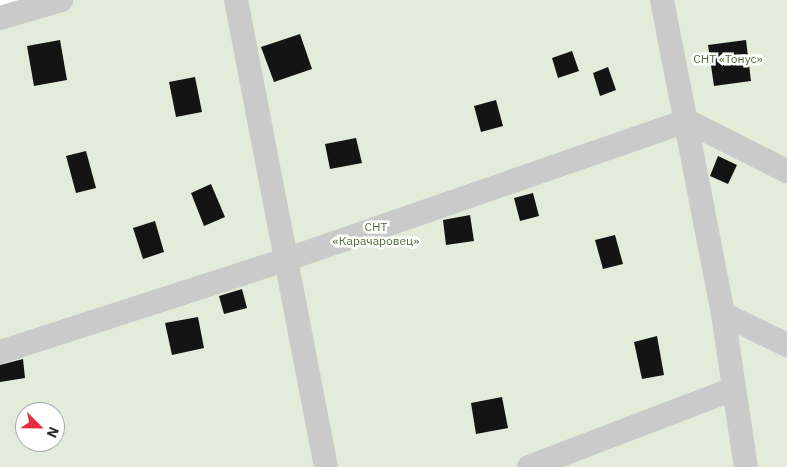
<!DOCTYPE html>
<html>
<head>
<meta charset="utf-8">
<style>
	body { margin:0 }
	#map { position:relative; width:787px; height:467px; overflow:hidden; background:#fff; font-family:"IBM Plex Sans",sans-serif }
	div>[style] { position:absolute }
	.green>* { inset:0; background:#e3ebda }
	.building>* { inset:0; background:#141414 }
	.minor>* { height:24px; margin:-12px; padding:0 12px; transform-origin:12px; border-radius:12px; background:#cacaca }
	span { translate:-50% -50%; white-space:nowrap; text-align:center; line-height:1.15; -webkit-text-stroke:5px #fff; paint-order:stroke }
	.park-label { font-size:12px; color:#51693a }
	.north { position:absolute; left:15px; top:402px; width:50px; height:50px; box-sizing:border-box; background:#fff; border:1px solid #ababab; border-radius:50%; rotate:113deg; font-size:14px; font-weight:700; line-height:20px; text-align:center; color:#2d2d2d }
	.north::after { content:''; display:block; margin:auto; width:18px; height:22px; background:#e62d3d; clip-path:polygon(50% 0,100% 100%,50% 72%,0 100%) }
</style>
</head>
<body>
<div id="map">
	<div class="green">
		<div style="clip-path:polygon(evenodd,75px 0,787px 0,787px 467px,0 467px,0 25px,75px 0,25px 412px,55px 412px,55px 442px,25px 442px,25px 412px)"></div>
	</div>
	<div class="building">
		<div style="clip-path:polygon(300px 34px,312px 69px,274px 82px,261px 47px)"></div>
		<div style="clip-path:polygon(60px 40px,67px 80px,34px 86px,27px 46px)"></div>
		<div style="clip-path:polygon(746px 40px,751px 81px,714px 86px,708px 45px)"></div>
		<div style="clip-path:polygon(572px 51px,579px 71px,558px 78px,552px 58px)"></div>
		<div style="clip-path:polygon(608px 67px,616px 90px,600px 96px,593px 73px)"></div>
		<div style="clip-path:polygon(195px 77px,202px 112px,176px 117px,169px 82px)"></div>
		<div style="clip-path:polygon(496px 100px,503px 126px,481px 132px,474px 106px)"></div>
		<div style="clip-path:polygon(356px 138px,362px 163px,330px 169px,325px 144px)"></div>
		<div style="clip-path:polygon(86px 151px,96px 188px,76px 193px,66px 156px)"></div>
		<div style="clip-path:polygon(718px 156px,737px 165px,728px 184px,710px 176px)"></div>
		<div style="clip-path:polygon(211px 184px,225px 217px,204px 226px,191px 193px)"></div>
		<div style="clip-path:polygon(533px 193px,539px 216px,520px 221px,514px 198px)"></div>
		<div style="clip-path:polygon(470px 215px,474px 241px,446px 245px,443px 220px)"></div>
		<div style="clip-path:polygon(155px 221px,164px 252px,143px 259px,133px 228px)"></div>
		<div style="clip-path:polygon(615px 235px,623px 264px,603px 269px,595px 240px)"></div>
		<div style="clip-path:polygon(242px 289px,247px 308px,224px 314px,219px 296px)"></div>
		<div style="clip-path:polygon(198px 317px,204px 348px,172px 355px,165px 323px)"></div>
		<div style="clip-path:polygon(657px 336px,664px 375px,642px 379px,634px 342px)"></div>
		<div style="clip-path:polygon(23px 359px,25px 378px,0 382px,0 365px)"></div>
		<div style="clip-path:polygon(502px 397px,508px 428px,476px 434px,471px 403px)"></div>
	</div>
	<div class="minor">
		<div style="left:236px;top:0;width:476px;rotate:79.1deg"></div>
		<div style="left:662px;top:0;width:320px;rotate:79deg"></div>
		<div style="left:723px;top:314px;width:155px;rotate:81.5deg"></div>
		<div style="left:0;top:18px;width:64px;rotate:-16.4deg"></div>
		<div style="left:723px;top:314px;width:71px;rotate:25.8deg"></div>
		<div style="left:0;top:352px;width:299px;rotate:-17.9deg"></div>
		<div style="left:285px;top:260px;width:425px;rotate:-19.1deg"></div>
		<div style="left:687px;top:121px;width:112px;rotate:26.6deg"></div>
		<div style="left:529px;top:467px;width:218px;rotate:-20.9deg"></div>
	</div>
	<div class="park-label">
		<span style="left:728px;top:59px">СНТ «Тонус»</span>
		<span style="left:376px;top:234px">СНТ<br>«Карачаровец»</span>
	</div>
	<div class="north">N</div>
</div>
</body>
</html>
